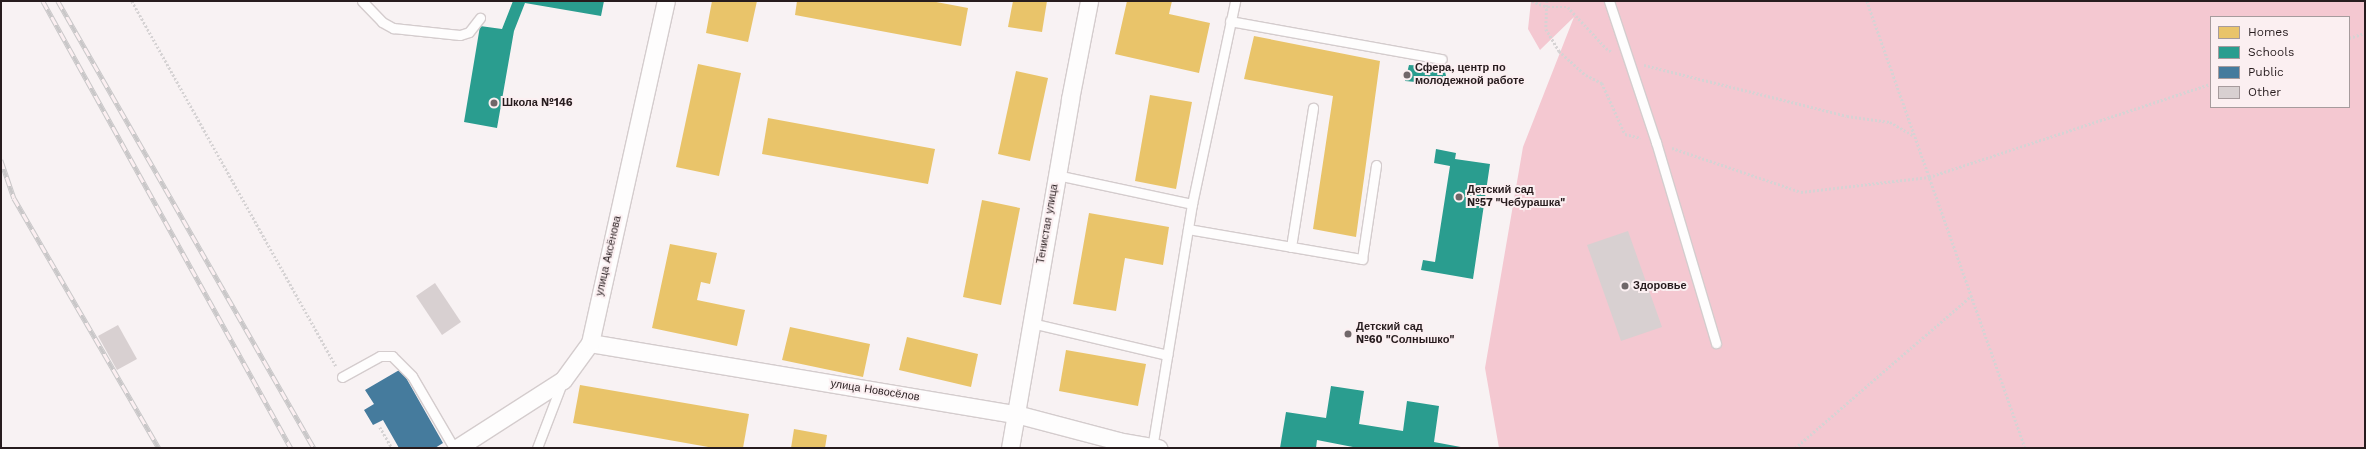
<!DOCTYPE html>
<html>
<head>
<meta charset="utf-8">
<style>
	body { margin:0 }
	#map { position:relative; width:2366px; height:449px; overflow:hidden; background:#f8f2f3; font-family:"Work Sans",sans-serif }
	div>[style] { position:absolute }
	.green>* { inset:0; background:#f4c8d1 }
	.homes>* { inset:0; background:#e9c46a }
	.schools>* { inset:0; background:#2a9d8f }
	.public>* { inset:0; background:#457b9d }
	.building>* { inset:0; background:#d8d0d1 }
	.path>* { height:2.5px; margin-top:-1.25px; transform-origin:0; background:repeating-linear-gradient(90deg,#d6d3d4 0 2px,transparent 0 4px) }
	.roads { filter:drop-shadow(1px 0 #d4cccd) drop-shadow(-1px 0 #d4cccd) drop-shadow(0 1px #d4cccd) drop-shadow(0 -1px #d4cccd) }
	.lane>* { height:9px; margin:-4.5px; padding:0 4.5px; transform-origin:4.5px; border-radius:4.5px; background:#fefdfd }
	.street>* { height:17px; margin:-8.5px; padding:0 8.5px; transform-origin:8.5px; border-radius:8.5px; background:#fefdfd }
	.rail>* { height:4.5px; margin-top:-2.25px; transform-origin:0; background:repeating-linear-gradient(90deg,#fbeff1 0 9px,#c9c7c8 0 18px); box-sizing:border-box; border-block:1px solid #c9c7c8 }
	.dots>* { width:11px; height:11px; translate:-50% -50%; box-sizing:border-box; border:2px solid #fbeff1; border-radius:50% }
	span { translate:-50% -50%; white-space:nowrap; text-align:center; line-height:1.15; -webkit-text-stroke:4px #fbeff1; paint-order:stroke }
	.poi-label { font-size:11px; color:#271c1e; font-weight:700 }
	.left { translate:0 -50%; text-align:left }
	.street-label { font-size:11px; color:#271c1e }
	.frame { position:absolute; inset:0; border:2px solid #271c1e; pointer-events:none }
	.legend { position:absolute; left:2210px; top:16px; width:140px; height:92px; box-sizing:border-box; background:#fbeff1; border:1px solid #a69b9d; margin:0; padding:5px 7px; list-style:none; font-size:12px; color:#271c1e }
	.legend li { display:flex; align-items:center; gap:8px; height:20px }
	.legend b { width:20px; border:1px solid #a69b9d }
</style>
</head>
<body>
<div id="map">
	<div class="green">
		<div style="clip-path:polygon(evenodd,1531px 1px,2365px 1px,2365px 448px,1499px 448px,1485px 368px,1523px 147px,1574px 17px,1540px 50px,1528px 29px,1531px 1px,2211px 17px,2349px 17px,2349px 107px,2211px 107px,2211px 17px)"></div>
	</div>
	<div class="homes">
		<div style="clip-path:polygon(712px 1px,757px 1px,748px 42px,706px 33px)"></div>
		<div style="clip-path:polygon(797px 1px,931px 1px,968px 8px,961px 46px,795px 15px)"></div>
		<div style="clip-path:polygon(1013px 1px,1047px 1px,1042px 32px,1008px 27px)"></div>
		<div style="clip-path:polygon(1127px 1px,1172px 1px,1169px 14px,1210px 23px,1199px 73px,1115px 54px)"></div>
		<div style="clip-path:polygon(1254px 36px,1380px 61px,1356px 237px,1313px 229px,1333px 96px,1244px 79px)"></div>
		<div style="clip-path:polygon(698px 64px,741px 73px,719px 176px,676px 167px)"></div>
		<div style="clip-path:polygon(1016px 71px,1048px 78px,1030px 161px,998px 154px)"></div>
		<div style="clip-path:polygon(1150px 95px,1192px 102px,1176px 189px,1135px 181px)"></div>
		<div style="clip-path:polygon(768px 118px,935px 149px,928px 184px,762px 154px)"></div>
		<div style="clip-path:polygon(982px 200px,1020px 208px,1001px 305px,963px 297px)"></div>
		<div style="clip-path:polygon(1089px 213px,1169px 227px,1163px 265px,1125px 258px,1116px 311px,1073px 304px)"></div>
		<div style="clip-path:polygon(670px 244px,717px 253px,710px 284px,701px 282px,697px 300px,745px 310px,737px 346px,652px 328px)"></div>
		<div style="clip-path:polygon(790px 327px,870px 344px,863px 377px,782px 360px)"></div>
		<div style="clip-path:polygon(907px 337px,978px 354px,971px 387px,899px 370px)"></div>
		<div style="clip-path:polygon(1066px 350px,1146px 364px,1138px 406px,1059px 391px)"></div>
		<div style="clip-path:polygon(580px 385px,749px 414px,743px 448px,714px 448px,573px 423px)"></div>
		<div style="clip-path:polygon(794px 429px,827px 435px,825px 448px,791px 448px)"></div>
	</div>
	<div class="schools">
		<div style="clip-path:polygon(513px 1px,604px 1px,601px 16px,525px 3px,514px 31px,497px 128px,464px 122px,480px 26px,502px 29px)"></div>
		<div style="clip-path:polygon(1409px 65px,1444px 67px,1448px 85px,1405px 81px)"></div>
		<div style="clip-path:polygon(1436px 149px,1456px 153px,1455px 159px,1490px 164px,1473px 279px,1421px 270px,1423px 260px,1435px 262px,1450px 166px,1434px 163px)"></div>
		<div style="clip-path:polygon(1331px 386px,1364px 391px,1359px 424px,1403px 431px,1407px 401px,1439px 406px,1434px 442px,1466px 448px,1358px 448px,1317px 440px,1316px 448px,1280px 448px,1286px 412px,1326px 418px)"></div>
	</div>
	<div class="public">
		<div style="clip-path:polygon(401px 369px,443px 443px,435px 448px,399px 448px,383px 420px,373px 425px,364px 410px,374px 404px,365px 390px)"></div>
	</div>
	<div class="building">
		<div style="clip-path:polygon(1628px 231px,1662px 327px,1621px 341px,1587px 245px)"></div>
		<div style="clip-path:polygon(435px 283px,461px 322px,442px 335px,416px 296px)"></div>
		<div style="clip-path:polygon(118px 325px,137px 359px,117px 370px,98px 336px)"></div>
	</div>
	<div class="path">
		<div style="left:132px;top:1px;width:418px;rotate:60.8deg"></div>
		<div style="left:1532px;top:1px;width:17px;rotate:21deg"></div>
		<div style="left:1548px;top:7px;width:20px"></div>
		<div style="left:1568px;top:7px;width:56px;rotate:47.2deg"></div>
		<div style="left:1606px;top:48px;width:7px;rotate:34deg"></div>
		<div style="left:1547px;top:1px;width:28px;rotate:92deg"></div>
		<div style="left:1546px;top:29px;width:26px;rotate:59deg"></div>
		<div style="left:1559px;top:51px;width:36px;rotate:42deg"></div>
		<div style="left:1586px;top:75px;width:18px;rotate:27deg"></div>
		<div style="left:1602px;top:83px;width:56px;rotate:65.7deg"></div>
		<div style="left:1625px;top:134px;width:16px;rotate:14deg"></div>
		<div style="left:1867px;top:1px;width:474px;rotate:70.5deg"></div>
		<div style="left:2349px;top:38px;width:17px;rotate:-17deg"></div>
		<div style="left:1644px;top:65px;width:209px;rotate:14.1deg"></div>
		<div style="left:1847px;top:116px;width:43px;rotate:7.9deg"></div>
		<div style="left:1890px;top:122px;width:28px;rotate:30deg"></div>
		<div style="left:1672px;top:148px;width:136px;rotate:18.8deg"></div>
		<div style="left:1801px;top:192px;width:129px;rotate:-6.7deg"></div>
		<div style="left:1929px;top:177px;width:297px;rotate:-18.3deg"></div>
		<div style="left:380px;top:427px;width:24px;rotate:60deg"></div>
		<div style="left:1795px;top:448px;width:233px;rotate:-40.8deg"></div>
	</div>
	<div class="roads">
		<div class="lane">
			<div style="left:362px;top:1px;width:29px;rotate:46deg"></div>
			<div style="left:382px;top:22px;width:13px;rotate:29deg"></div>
			<div style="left:393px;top:28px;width:67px;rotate:6deg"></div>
			<div style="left:460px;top:35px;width:9px;rotate:-18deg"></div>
			<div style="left:469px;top:32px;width:18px;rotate:-52deg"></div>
			<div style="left:1609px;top:1px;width:149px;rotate:71.6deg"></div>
			<div style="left:1656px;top:142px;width:210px;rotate:73.4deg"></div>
			<div style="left:1230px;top:21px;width:215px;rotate:10.2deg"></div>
			<div style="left:1057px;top:175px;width:138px;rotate:12.1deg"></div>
			<div style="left:1192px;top:204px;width:246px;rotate:99.3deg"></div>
			<div style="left:1192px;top:204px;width:208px;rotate:-78deg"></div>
			<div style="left:1188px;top:229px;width:177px;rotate:9.8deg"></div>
			<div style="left:1362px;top:259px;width:95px;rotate:-81.5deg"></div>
			<div style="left:1291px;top:247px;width:141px;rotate:-81deg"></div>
			<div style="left:1031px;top:323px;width:140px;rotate:13.2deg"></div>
			<div style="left:342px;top:377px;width:43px;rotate:-28.9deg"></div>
			<div style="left:380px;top:356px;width:12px"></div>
			<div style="left:392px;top:356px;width:28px;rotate:45deg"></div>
			<div style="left:412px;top:376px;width:83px;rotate:59.7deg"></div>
			<div style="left:537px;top:448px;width:70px;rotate:-69deg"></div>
		</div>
		<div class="street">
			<div style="left:590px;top:343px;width:432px;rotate:9.5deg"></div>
			<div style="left:1016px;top:414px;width:106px;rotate:14.8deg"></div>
			<div style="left:1118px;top:441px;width:41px;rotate:9.9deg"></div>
			<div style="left:457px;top:448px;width:126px;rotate:-32.7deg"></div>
			<div style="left:563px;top:380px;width:46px;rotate:-53.9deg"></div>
			<div style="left:590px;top:343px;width:350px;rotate:-77.5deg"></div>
			<div style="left:1010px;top:448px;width:354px;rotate:-80.2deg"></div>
			<div style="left:1070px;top:99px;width:100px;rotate:-79deg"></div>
		</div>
	</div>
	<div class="rail">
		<div style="left:43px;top:1px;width:511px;rotate:60.98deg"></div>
		<div style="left:58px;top:1px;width:515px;rotate:60.2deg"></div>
		<div style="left:1px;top:160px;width:40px;rotate:71.1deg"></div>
		<div style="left:14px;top:198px;width:289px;rotate:59.9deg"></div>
	</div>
	<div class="dots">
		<div style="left:1407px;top:75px;background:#706769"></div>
		<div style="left:494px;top:103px;background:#706769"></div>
		<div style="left:1459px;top:197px;background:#706769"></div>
		<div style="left:1625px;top:286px;background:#706769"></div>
		<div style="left:1348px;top:334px;background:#706769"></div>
	</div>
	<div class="poi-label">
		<span class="left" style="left:1415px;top:75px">Сфера, центр по<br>молодежной работе</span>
		<span class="left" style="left:502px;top:103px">Школа №146</span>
		<span class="left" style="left:1467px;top:197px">Детский сад<br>№57 "Чебурашка"</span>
		<span class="left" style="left:1633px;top:286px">Здоровье</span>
		<span class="left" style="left:1356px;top:334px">Детский сад<br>№60 "Солнышко"</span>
	</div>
	<div class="street-label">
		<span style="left:1048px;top:224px;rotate:-80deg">Тенистая улица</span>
		<span style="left:609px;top:256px;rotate:-77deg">улица Аксёнова</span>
		<span style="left:875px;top:391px;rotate:9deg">улица Новосёлов</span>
	</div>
	<div class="frame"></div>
	<ul class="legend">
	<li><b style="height:11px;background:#e9c46a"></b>Homes</li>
	<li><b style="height:11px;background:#2a9d8f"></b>Schools</li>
	<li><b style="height:11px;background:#457b9d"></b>Public</li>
	<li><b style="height:11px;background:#d8d0d1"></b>Other</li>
	</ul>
</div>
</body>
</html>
